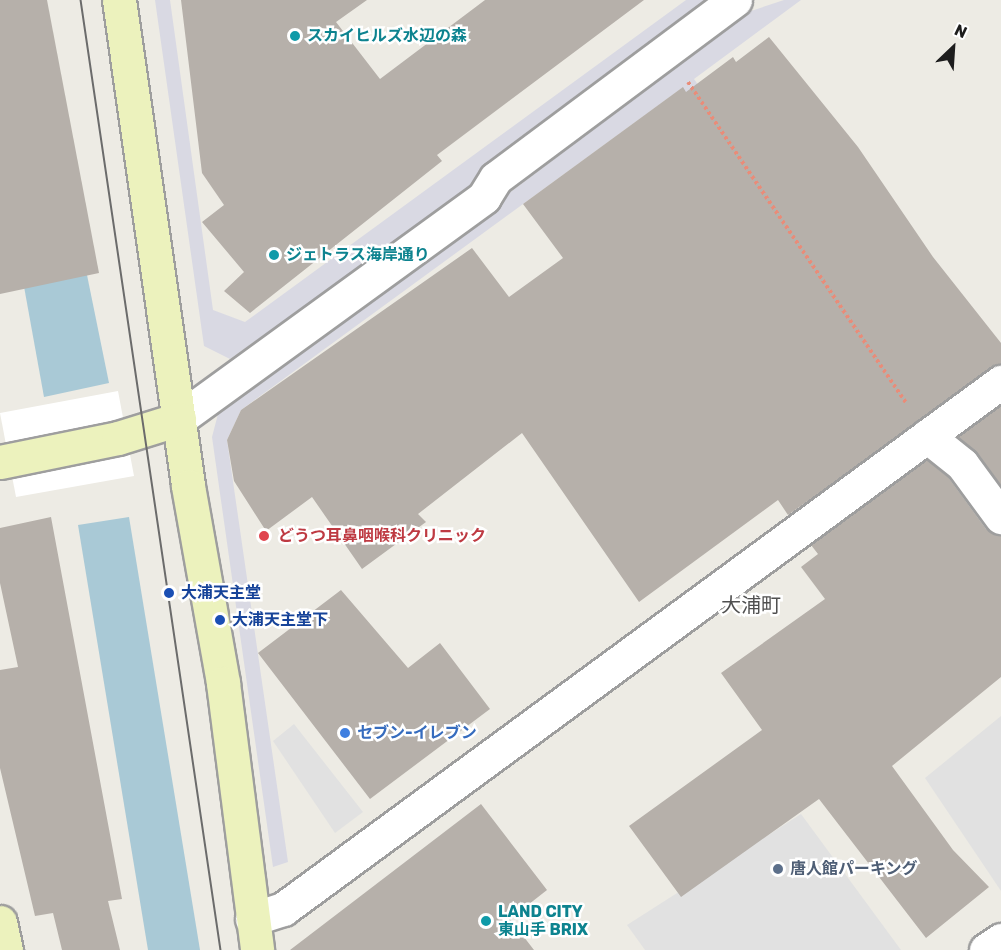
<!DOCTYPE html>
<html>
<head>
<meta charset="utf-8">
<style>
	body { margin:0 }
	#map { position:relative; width:1001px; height:950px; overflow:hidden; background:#edebe4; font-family:Rubik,"Noto Sans JP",sans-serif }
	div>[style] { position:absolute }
	.parking>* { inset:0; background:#e1e1e1 }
	.plaza>* { inset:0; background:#d9d9e3 }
	.water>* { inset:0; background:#a9c9d6 }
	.pier>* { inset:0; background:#fff }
	.building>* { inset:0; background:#b6b0aa }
	.path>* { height:4px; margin-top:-2px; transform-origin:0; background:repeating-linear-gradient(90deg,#e98c79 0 3px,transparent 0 6px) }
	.roads { filter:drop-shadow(2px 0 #9e9e9e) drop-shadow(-2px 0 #9e9e9e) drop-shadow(0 2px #9e9e9e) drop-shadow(0 -2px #9e9e9e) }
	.street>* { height:33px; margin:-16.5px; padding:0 16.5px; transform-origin:16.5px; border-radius:16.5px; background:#fff }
	.secondary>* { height:33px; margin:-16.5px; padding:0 16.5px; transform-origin:16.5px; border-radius:16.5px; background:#ecf2bd }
	.tram>* { height:1.5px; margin:-0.75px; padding:0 0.75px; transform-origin:0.75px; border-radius:0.75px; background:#6b6b6b }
	.dots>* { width:16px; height:16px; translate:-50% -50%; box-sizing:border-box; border:3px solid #fff; border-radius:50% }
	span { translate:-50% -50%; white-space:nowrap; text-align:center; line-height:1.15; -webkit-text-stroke:5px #fff; paint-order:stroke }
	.culture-label { font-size:16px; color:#0d838f; font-weight:700 }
	.left { translate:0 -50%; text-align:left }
	.health-label { font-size:16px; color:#be3a42; font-weight:700 }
	.transit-label { font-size:16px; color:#164399; font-weight:700 }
	.shop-label { font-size:16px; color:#366cbe; font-weight:700 }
	.service-label { font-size:16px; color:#4e5e75; font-weight:700 }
	.quarter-label { font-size:20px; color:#505050 }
	.north { position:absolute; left:923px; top:18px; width:60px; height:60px; -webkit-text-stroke:4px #fff; paint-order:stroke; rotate:25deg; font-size:16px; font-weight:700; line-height:24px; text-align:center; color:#1d1d1d }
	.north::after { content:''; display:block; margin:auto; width:21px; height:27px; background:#1d1d1d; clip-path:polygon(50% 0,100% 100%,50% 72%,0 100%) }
</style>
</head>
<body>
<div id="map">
	<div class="parking">
		<div style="clip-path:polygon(1001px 716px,1001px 891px,925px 778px)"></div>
		<div style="clip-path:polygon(294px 724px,363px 812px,335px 833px,273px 741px)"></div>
		<div style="clip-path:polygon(801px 814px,901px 950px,645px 950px,627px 925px)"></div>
	</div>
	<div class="plaza">
		<div style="clip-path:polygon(155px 0,170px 0,213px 310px,245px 322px,686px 0,707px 0,480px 169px,470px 188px,230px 359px,204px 346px)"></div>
		<div style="clip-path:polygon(784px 0,801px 0,694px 79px,808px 241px,682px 88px,241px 410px,227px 440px,288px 862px,273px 867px,212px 437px,218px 414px,748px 12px)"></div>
	</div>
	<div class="water">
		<div style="clip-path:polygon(31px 0,109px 383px,44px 397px,21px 270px)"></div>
		<div style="clip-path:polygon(129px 517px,200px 950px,148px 950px,78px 525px)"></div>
	</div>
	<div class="pier">
		<div style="clip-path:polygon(118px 391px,134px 476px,16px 497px,0 413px)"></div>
	</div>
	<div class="building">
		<div style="clip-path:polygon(0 0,47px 0,99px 273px,0 294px)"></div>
		<div style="clip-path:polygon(181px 0,367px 0,336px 22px,380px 79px,485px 0,644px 0,437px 155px,442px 161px,250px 313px,224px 291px,244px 272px,202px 222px,224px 205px,202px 173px)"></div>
		<div style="clip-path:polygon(769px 37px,858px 147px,933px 257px,1001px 343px,1001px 364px,788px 515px,778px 500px,639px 602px,522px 433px,418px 514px,426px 522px,362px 569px,312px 497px,266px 531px,234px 481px,227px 440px,241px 410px,472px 248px,509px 297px,563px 258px,523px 204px,683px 87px,686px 92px,733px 57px,736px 62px)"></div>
		<div style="clip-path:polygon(1001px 405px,1001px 485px,958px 437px)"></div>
		<div style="clip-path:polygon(927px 460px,948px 477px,986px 529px,1001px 535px,1001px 677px,892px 766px,953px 850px,989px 887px,926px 938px,819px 799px,681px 897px,629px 826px,762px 730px,721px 673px,825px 599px,801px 567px,818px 554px,811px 545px)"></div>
		<div style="clip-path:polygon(51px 517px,122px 899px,108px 901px,120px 950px,62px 950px,53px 913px,35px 916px,0 768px,0 670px,18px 667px,0 583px,0 528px)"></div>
		<div style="clip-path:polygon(341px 590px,408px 668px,440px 643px,490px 709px,370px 799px,258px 653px)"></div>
		<div style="clip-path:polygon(481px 804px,547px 890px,510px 919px,534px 950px,290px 950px)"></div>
	</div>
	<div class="path">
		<div style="left:688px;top:82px;width:388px;rotate:55.8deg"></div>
	</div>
	<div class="roads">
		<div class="street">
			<div style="left:179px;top:419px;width:377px;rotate:-36deg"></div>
			<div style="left:484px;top:197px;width:22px;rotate:-58deg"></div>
			<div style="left:496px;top:178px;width:298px;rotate:-36.7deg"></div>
			<div style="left:927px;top:436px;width:45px;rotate:38.7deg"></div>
			<div style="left:962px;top:464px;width:66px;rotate:53.7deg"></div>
			<div style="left:252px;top:919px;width:33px;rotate:-18deg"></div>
			<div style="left:283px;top:909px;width:891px;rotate:-36.28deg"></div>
			<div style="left:986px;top:950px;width:18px;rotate:-34deg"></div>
		</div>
		<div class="secondary">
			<div style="left:119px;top:0;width:491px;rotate:81.9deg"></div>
			<div style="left:188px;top:486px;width:200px;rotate:79.9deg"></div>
			<div style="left:223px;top:683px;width:269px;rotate:82.7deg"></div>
			<div style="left:0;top:462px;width:120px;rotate:-11.5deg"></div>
			<div style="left:118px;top:438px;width:64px;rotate:-17.3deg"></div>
			<div style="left:0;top:922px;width:29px;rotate:78deg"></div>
		</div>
	</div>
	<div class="tram">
		<div style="left:81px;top:0;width:960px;rotate:81.62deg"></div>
	</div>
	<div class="dots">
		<div style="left:295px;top:36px;background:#0f9aa8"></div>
		<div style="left:274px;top:255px;background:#0f9aa8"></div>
		<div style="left:264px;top:536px;background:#e0444e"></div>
		<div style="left:169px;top:593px;background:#1a4fb4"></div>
		<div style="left:220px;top:620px;background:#1a4fb4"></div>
		<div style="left:345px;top:733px;background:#3f7fe0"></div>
		<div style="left:778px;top:869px;background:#5c6f8a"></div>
		<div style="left:486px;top:921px;background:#0f9aa8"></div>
	</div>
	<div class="culture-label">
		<span class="left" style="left:307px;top:36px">スカイヒルズ水辺の森</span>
		<span class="left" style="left:286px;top:255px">ジェトラス海岸通り</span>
		<span class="left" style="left:498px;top:921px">LAND CITY<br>東山手 BRIX</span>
	</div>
	<div class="health-label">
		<span class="left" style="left:278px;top:536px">どうつ耳鼻咽喉科クリニック</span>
	</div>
	<div class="transit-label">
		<span class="left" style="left:181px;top:593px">大浦天主堂</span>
		<span class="left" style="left:232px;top:620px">大浦天主堂下</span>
	</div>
	<div class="shop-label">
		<span class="left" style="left:357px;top:733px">セブン-イレブン</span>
	</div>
	<div class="service-label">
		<span class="left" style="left:790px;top:869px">唐人館パーキング</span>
	</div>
	<div class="quarter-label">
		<span style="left:751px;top:605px">大浦町</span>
	</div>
	<div class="north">N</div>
</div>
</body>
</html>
